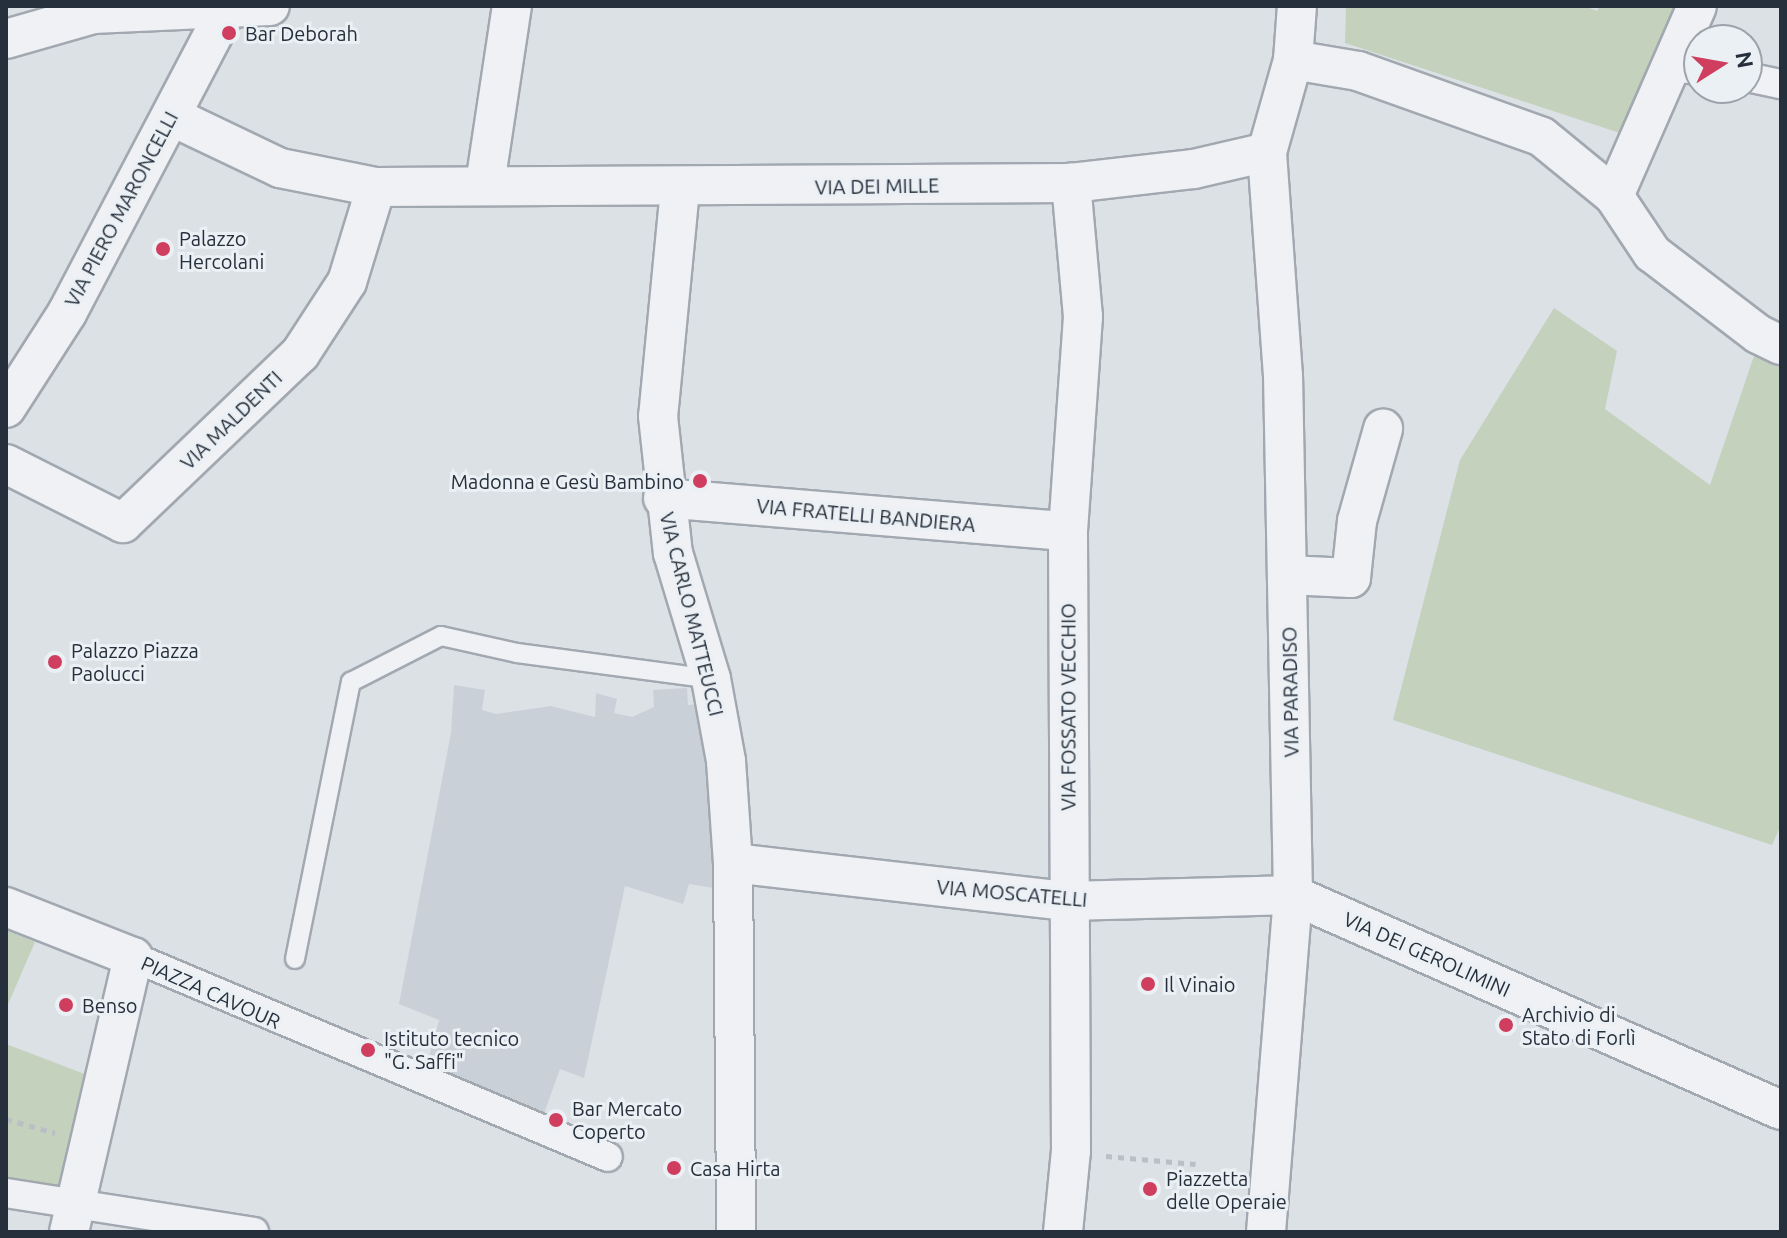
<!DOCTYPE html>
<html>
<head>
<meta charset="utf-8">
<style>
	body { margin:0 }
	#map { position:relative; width:1787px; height:1238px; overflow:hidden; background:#dce1e6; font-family:Ubuntu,sans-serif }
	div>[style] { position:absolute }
	.built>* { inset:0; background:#cad0d8 }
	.green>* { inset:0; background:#c3d1bd }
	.path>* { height:5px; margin-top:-2.5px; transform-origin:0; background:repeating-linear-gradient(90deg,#bbbfc5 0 6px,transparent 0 12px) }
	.roads { filter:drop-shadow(2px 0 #a2a8b0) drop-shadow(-2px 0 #a2a8b0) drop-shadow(0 2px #a2a8b0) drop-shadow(0 -2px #a2a8b0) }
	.service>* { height:18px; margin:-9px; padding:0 9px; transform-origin:9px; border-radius:9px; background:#eff1f5 }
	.pedestrian>* { height:28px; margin:-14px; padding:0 14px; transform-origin:14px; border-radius:14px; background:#eff1f5 }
	.minor>* { height:38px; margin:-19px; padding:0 19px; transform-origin:19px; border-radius:19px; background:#eff1f5 }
	.dots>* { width:22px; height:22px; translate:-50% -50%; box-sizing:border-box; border:4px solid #ebf0f4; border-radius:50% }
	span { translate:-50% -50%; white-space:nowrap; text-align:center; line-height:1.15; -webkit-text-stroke:6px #ebf0f4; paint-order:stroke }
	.poi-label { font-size:20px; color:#26303d }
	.left { translate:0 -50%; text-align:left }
	.right { translate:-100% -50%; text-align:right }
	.street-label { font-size:20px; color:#26303d }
	.frame { position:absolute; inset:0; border:8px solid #26303d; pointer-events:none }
	.north { position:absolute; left:1683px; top:24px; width:80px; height:80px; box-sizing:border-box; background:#ebf0f4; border:2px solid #9ca3ab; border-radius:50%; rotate:79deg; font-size:22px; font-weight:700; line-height:32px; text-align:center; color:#26303d }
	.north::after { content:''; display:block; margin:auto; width:28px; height:36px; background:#cf3e5f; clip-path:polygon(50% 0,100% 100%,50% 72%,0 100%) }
</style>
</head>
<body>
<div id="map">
	<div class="built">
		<div style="clip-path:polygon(454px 685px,485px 690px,482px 710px,496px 714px,551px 706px,595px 717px,596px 693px,617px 699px,614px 713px,632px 717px,654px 707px,653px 690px,687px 688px,688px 705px,705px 703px,720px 889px,689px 884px,683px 904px,625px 886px,584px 1078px,560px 1069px,542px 1119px,426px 1068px,439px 1020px,399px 1004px,451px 733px)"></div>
	</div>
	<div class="green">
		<div style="clip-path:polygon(1346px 6px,1584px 6px,1597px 11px,1600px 6px,1684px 6px,1626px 135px,1345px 43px)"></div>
		<div style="clip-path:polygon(1554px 308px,1617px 351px,1605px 409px,1710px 485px,1754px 356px,1781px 362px,1781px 825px,1772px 845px,1393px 720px,1460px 460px)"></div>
		<div style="clip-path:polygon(6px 930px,35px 942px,6px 1009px)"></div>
		<div style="clip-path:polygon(6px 1044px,90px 1076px,64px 1193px,6px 1179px)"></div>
	</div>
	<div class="path">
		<div style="left:6px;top:1119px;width:51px;rotate:15.9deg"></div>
		<div style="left:1106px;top:1156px;width:90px;rotate:5.1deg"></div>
	</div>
	<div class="roads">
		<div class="service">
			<div style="left:295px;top:959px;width:283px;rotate:-78.6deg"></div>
			<div style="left:351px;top:682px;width:101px;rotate:-27.1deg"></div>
			<div style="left:441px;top:636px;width:78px;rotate:12.6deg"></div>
			<div style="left:517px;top:653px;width:196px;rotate:7.6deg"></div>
		</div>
		<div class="pedestrian">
			<div style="left:1670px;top:67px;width:29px;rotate:6deg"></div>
			<div style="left:1747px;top:77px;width:35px;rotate:12deg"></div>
			<div style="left:133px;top:957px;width:515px;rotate:22.83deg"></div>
			<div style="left:6px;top:1193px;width:251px;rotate:8.9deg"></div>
		</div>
		<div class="minor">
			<div style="left:6px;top:39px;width:91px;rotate:-16deg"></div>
			<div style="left:93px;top:14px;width:177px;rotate:-2.6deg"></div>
			<div style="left:1293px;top:60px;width:66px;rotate:9.6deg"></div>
			<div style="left:1358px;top:71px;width:195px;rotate:19.7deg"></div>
			<div style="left:1542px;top:137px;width:93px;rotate:39.3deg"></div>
			<div style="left:1614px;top:196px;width:69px;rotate:56.3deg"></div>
			<div style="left:1652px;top:253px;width:133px;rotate:37.4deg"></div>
			<div style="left:1758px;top:334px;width:25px;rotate:26deg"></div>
			<div style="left:171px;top:116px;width:121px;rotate:25.5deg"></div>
			<div style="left:280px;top:168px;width:98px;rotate:11.2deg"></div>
			<div style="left:376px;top:187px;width:695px;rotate:-0.33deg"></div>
			<div style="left:1071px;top:183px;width:124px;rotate:-6.5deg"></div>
			<div style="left:1194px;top:169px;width:75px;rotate:-13.1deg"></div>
			<div style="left:485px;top:184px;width:180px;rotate:-81.4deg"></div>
			<div style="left:680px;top:189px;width:228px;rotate:95.5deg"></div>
			<div style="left:658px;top:416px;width:138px;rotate:83.8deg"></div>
			<div style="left:673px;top:553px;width:132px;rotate:73.2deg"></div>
			<div style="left:711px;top:679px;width:83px;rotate:79.6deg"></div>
			<div style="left:726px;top:761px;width:102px;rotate:86.1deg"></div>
			<div style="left:733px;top:863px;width:369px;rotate:89.5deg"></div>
			<div style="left:1614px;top:196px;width:207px;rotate:-66.4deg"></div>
			<div style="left:6px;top:408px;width:113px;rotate:-57.3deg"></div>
			<div style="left:67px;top:313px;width:347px;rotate:-62.3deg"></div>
			<div style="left:6px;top:464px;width:131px;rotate:26.8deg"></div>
			<div style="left:123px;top:523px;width:245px;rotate:-43.7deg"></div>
			<div style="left:300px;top:354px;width:86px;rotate:-56.9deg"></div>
			<div style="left:347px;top:282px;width:99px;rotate:-73deg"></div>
			<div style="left:663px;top:498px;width:406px;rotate:4.7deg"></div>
			<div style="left:1287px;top:575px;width:64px;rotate:2.7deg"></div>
			<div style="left:1351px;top:578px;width:57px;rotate:-84deg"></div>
			<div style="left:1357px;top:521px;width:96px;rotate:-74.2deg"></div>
			<div style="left:733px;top:863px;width:336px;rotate:6.5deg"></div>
			<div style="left:1067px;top:901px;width:226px;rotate:-1.5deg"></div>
			<div style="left:1293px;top:895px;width:533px;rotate:23.78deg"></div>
			<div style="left:6px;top:907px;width:136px;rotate:21.5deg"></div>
			<div style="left:133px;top:957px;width:282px;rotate:103.1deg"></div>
			<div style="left:1063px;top:1232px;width:81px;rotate:-84.4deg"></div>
			<div style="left:1071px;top:1151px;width:620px;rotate:-90.28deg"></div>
			<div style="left:1068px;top:531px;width:215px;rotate:-86deg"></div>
			<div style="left:1083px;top:317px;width:135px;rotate:-95.1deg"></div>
			<div style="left:1266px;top:1232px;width:338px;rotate:-85.4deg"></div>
			<div style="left:1293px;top:895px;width:519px;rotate:-91.1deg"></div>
			<div style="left:1283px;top:376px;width:225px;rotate:-94.1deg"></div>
			<div style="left:1267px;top:152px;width:96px;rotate:-74.2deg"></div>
			<div style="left:1293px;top:60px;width:54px;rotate:-85.8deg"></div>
		</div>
	</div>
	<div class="dots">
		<div style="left:229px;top:33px;background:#cf3e5f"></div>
		<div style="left:163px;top:249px;background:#cf3e5f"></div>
		<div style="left:700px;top:481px;background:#cf3e5f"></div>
		<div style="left:55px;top:662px;background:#cf3e5f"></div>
		<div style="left:1148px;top:984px;background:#cf3e5f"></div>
		<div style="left:66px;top:1005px;background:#cf3e5f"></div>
		<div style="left:1506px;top:1025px;background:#cf3e5f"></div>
		<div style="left:368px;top:1050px;background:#cf3e5f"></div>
		<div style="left:556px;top:1120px;background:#cf3e5f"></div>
		<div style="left:674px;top:1168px;background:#cf3e5f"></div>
		<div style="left:1150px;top:1189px;background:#cf3e5f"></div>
	</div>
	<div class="poi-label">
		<span class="left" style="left:245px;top:33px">Bar Deborah</span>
		<span class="left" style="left:179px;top:250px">Palazzo<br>Hercolani</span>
		<span class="right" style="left:684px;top:481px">Madonna e Gesù Bambino</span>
		<span class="left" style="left:71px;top:662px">Palazzo Piazza<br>Paolucci</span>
		<span class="left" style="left:1164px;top:984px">Il Vinaio</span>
		<span class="left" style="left:82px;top:1005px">Benso</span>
		<span class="left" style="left:1522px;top:1026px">Archivio di<br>Stato di Forlì</span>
		<span class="left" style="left:384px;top:1050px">Istituto tecnico<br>"G. Saffi"</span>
		<span class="left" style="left:572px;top:1120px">Bar Mercato<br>Coperto</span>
		<span class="left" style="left:690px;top:1168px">Casa Hirta</span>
		<span class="left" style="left:1166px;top:1190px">Piazzetta<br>delle Operaie</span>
	</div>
	<div class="street-label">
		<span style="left:877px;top:186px;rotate:-1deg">VIA DEI MILLE</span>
		<span style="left:121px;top:209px;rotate:-62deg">VIA PIERO MARONCELLI</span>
		<span style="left:231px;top:420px;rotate:-44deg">VIA MALDENTI</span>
		<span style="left:866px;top:515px;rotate:5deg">VIA FRATELLI BANDIERA</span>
		<span style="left:692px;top:614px;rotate:76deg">VIA CARLO MATTEUCCI</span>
		<span style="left:1290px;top:692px;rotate:-91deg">VIA PARADISO</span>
		<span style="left:1068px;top:707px;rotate:-90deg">VIA FOSSATO VECCHIO</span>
		<span style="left:1012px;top:893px;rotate:5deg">VIA MOSCATELLI</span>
		<span style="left:1427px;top:954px;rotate:24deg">VIA DEI GEROLIMINI</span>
		<span style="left:211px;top:992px;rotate:24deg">PIAZZA CAVOUR</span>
	</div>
	<div class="frame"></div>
	<div class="north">N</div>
</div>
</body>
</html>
